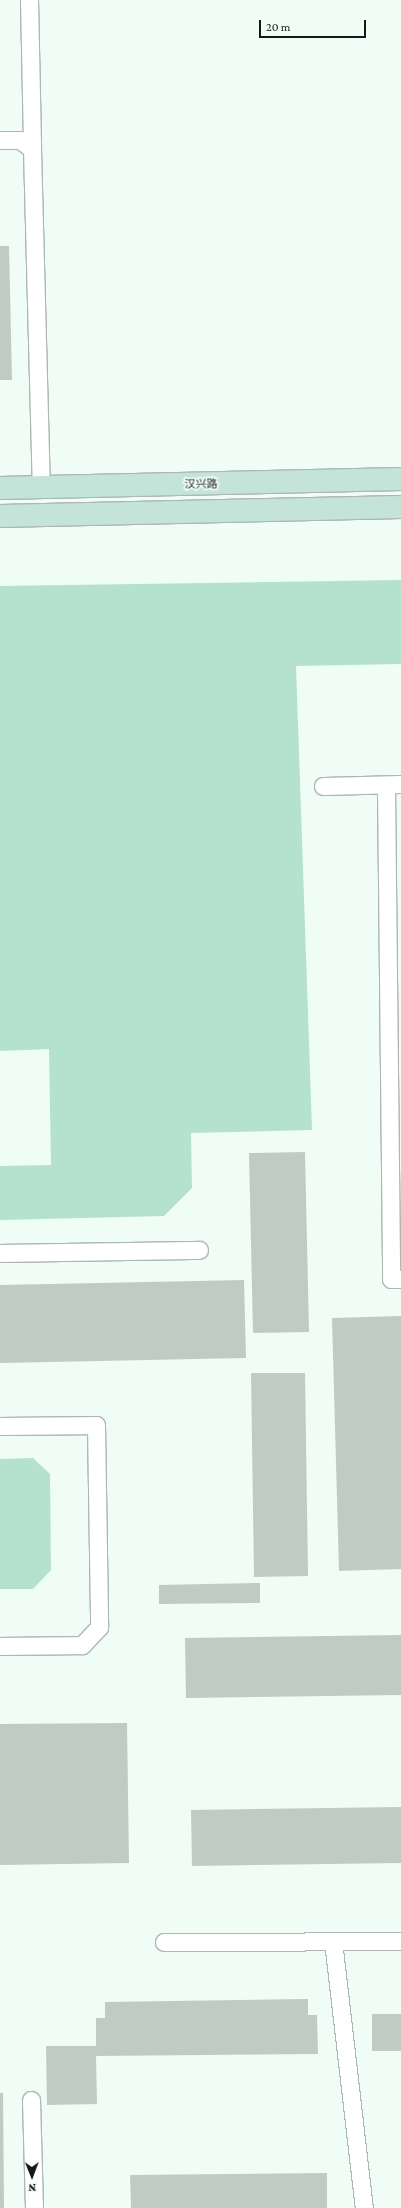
<!DOCTYPE html>
<html>
<head>
<meta charset="utf-8">
<style>
	body { margin:0 }
	#map { position:relative; width:401px; height:2208px; overflow:hidden; background:#f0fcf6; font-family:"Crimson Pro","Noto Sans SC",serif }
	div>[style] { position:absolute }
	.green>* { inset:0; background:#b4e2ce }
	.building>* { inset:0; background:#c1cbc6 }
	.roads { filter:drop-shadow(1px 0 #adb7b3) drop-shadow(-1px 0 #adb7b3) drop-shadow(0 1px #adb7b3) drop-shadow(0 -1px #adb7b3) }
	.lane>* { height:17px; margin:-8.5px; padding:0 8.5px; transform-origin:8.5px; border-radius:8.5px; background:#fff }
	.secondary>* { height:22px; margin:-11px; padding:0 11px; transform-origin:11px; border-radius:11px; background:#c4e4da }
	span { translate:-50% -50%; white-space:nowrap; text-align:center; line-height:1.15; -webkit-text-stroke:3.5px #f0fcf6; paint-order:stroke }
	.street-label { font-size:11px; color:#141816 }
	.north { position:absolute; left:12px; top:2156px; width:40px; height:40px; -webkit-text-stroke:3px #f0fcf6; paint-order:stroke; rotate:179deg; font-size:11px; font-weight:700; line-height:16px; text-align:center; color:#141816 }
	.north::after { content:''; display:block; margin:auto; width:14px; height:18px; background:#141816; clip-path:polygon(50% 0,100% 100%,50% 72%,0 100%) }
	.scale { position:absolute; left:259px; top:20px; width:107px; height:18px; box-sizing:border-box; border:2px solid #141816; border-top:0; padding-left:5px; font-size:12px; line-height:14px; white-space:nowrap; color:#141816; -webkit-text-stroke:3px #f0fcf6; paint-order:stroke }
</style>
</head>
<body>
<div id="map">
	<div class="green">
		<div style="clip-path:polygon(401px 580px,401px 664px,296px 666px,312px 1130px,191px 1133px,192px 1188px,164px 1216px,0 1220px,0 1166px,51px 1165px,49px 1049px,0 1051px,0 586px)"></div>
		<div style="clip-path:polygon(33px 1458px,50px 1474px,51px 1570px,33px 1589px,0 1589px,0 1459px)"></div>
	</div>
	<div class="building">
		<div style="clip-path:polygon(0 246px,9px 246px,12px 380px,0 380px)"></div>
		<div style="clip-path:polygon(305px 1152px,309px 1332px,253px 1333px,249px 1153px)"></div>
		<div style="clip-path:polygon(244px 1280px,246px 1358px,0 1363px,0 1285px)"></div>
		<div style="clip-path:polygon(401px 1316px,401px 1569px,339px 1571px,332px 1318px)"></div>
		<div style="clip-path:polygon(251px 1373px,305px 1373px,308px 1576px,254px 1577px)"></div>
		<div style="clip-path:polygon(260px 1583px,260px 1603px,159px 1604px,159px 1585px)"></div>
		<div style="clip-path:polygon(401px 1635px,401px 1695px,186px 1698px,185px 1638px)"></div>
		<div style="clip-path:polygon(127px 1723px,129px 1863px,0 1865px,0 1724px)"></div>
		<div style="clip-path:polygon(401px 1807px,401px 1863px,192px 1866px,191px 1810px)"></div>
		<div style="clip-path:polygon(308px 1999px,308px 2015px,317px 2015px,318px 2054px,96px 2056px,97px 2104px,47px 2105px,46px 2046px,96px 2046px,96px 2018px,105px 2018px,105px 2002px)"></div>
		<div style="clip-path:polygon(372px 2014px,401px 2014px,401px 2051px,372px 2051px)"></div>
		<div style="clip-path:polygon(0 2093px,3px 2093px,4px 2208px,0 2208px)"></div>
		<div style="clip-path:polygon(327px 2173px,327px 2208px,131px 2208px,130px 2175px)"></div>
	</div>
	<div class="roads">
		<div class="lane">
			<div style="left:29px;top:0;width:149px;rotate:88.8deg"></div>
			<div style="left:0;top:140px;width:20px"></div>
			<div style="left:20px;top:140px;width:15px;rotate:37deg"></div>
			<div style="left:32px;top:149px;width:339px;rotate:88.5deg"></div>
			<div style="left:386px;top:785px;width:494px;rotate:89.4deg"></div>
			<div style="left:391px;top:1279px;width:10px"></div>
			<div style="left:323px;top:786px;width:78px;rotate:-1.5deg"></div>
			<div style="left:0;top:1253px;width:199px;rotate:-0.9deg"></div>
			<div style="left:0;top:1426px;width:96px;rotate:-0.6deg"></div>
			<div style="left:96px;top:1425px;width:202px;rotate:89.1deg"></div>
			<div style="left:99px;top:1627px;width:25px;rotate:133deg"></div>
			<div style="left:82px;top:1645px;width:82px;rotate:179.3deg"></div>
			<div style="left:333px;top:1941px;width:269px;rotate:83.4deg"></div>
			<div style="left:164px;top:1942px;width:237px;rotate:-0.2deg"></div>
			<div style="left:31px;top:2100px;width:108px;rotate:88.4deg"></div>
		</div>
		<div class="secondary">
			<div style="left:0;top:488px;width:401px;rotate:-1.3deg"></div>
			<div style="left:0;top:516px;width:401px;rotate:-1.3deg"></div>
		</div>
	</div>
	<div class="street-label">
		<span style="left:201px;top:484px;rotate:-1deg">汉兴路</span>
	</div>
	<div class="north">N</div>
	<div class="scale">20 m</div>
</div>
</body>
</html>
